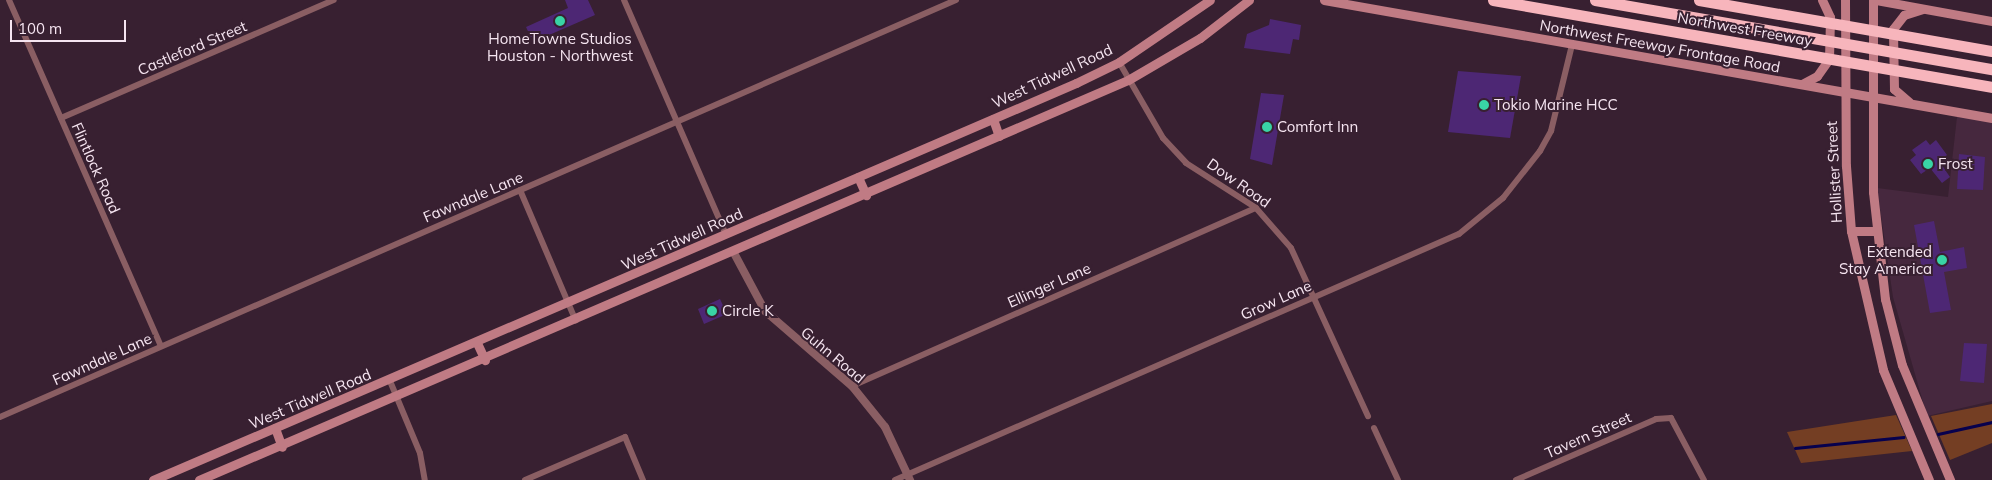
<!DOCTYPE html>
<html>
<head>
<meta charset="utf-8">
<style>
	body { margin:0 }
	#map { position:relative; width:1992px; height:480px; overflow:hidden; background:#382031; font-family:Mulish,sans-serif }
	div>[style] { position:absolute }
	.built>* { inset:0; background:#46283e }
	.green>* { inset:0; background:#743e23 }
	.stream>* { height:2.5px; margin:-1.25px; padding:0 1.25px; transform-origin:1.25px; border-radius:1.25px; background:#07014e }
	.building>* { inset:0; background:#4d2774 }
	.minor>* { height:6px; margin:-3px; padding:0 3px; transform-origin:3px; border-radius:3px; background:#8a5e63 }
	.tertiary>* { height:8px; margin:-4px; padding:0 4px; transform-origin:4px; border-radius:4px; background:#8a5e63 }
	.secondary>* { height:9px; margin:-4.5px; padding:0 4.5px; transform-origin:4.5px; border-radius:4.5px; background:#c07b84 }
	.motorway>* { height:11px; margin:-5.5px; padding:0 5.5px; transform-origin:5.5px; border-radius:5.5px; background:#f7b5bc }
	.dots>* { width:14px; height:14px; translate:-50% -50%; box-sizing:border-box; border:2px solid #382031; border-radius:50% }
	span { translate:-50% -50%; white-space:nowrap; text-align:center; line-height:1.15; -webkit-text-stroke:4px #382031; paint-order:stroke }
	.street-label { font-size:15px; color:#f6e5f1 }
	.poi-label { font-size:15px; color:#f6e5f1 }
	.left { translate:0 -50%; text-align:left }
	.right { translate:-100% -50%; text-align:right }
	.scale { position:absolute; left:10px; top:20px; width:116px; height:22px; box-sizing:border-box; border:2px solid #f6e5f1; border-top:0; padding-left:6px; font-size:15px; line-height:18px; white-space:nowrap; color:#f6e5f1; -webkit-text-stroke:4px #382031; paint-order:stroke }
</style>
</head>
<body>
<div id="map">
	<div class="built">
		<div style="clip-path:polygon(1957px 117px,1992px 120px,1992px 401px,1927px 416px,1893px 297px,1877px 188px,1948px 197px)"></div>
	</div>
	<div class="green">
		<div style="clip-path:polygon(1992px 404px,1992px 443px,1950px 460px,1931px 416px)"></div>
		<div style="clip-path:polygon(1896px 415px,1912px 451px,1801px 463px,1787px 432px)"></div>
	</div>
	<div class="stream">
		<div style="left:1938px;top:434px;width:55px;rotate:-12.5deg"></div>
		<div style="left:1795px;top:448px;width:109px;rotate:-5.8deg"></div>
	</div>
	<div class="building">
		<div style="clip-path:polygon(565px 0,588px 0,595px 15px,533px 42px,526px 27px,568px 8px)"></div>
		<div style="clip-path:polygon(1270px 19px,1301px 25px,1299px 40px,1293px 39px,1290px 54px,1244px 48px,1247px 34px,1269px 25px)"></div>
		<div style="clip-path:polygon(1458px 71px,1521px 76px,1510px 138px,1448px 132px)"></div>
		<div style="clip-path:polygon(1261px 93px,1284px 95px,1272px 165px,1250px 159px)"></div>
		<div style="clip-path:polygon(1926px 140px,1930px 145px,1936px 140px,1947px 155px,1939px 161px,1950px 177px,1942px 183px,1930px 168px,1921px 174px,1910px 160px,1916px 155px,1912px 150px)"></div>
		<div style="clip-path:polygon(1959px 154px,1985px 157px,1983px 190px,1957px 189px)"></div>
		<div style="clip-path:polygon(1934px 221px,1940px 252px,1964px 247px,1967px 268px,1944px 272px,1951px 310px,1930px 313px,1914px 225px)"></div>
		<div style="clip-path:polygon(720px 299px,727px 314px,704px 324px,698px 309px)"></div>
		<div style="clip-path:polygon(1964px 343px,1987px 344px,1984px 383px,1960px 381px)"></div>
	</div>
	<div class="minor">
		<div style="left:9px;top:0;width:378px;rotate:66.3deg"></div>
		<div style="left:624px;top:0;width:256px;rotate:66.5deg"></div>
		<div style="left:1119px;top:62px;width:88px;rotate:59.9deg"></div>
		<div style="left:1163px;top:138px;width:34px;rotate:47deg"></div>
		<div style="left:1186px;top:163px;width:83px;rotate:32.7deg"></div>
		<div style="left:1256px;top:208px;width:53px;rotate:48.8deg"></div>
		<div style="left:1291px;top:248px;width:185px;rotate:65.4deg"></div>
		<div style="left:61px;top:118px;width:297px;rotate:-23.4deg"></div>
		<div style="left:520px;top:190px;width:142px;rotate:66.9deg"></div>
		<div style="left:390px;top:381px;width:78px;rotate:67.4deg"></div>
		<div style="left:420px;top:453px;width:27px;rotate:80deg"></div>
		<div style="left:852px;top:386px;width:441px;rotate:-23.8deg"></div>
		<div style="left:0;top:417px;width:1043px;rotate:-23.57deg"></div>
		<div style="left:1374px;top:428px;width:57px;rotate:65.2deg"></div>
		<div style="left:525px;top:480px;width:109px;rotate:-23.3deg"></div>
		<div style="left:625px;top:437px;width:47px;rotate:67.3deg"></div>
		<div style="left:895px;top:480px;width:615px;rotate:-23.57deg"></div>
		<div style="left:1459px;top:234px;width:57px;rotate:-39.3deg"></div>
		<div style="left:1503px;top:198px;width:60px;rotate:-51.8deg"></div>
		<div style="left:1540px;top:151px;width:23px;rotate:-61deg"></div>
		<div style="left:1551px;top:131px;width:89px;rotate:-76.3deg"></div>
		<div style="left:1516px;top:480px;width:153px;rotate:-23.5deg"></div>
		<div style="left:1656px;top:419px;width:15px;rotate:-4deg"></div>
		<div style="left:1671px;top:418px;width:70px;rotate:62deg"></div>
	</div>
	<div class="tertiary">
		<div style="left:734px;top:253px;width:66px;rotate:61.9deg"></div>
		<div style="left:765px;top:311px;width:115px;rotate:40.8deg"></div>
		<div style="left:852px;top:386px;width:53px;rotate:51.2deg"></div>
		<div style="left:885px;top:427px;width:59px;rotate:64.7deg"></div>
	</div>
	<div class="secondary">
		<div style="left:1324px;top:0;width:678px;rotate:10.02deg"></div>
		<div style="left:1845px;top:0;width:166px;rotate:89.7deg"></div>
		<div style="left:1846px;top:166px;width:65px;rotate:85.6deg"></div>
		<div style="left:1851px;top:231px;width:143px;rotate:77deg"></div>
		<div style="left:1883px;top:370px;width:119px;rotate:67.3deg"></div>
		<div style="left:1873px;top:0;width:192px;rotate:90deg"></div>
		<div style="left:1873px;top:192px;width:108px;rotate:83.6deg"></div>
		<div style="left:1885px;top:299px;width:68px;rotate:75.6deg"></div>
		<div style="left:1902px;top:365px;width:125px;rotate:67.3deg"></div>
		<div style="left:1876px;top:0;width:118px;rotate:10.3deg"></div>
		<div style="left:1802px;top:84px;width:17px;rotate:-28deg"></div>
		<div style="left:1817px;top:76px;width:21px;rotate:-55deg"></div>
		<div style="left:1829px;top:59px;width:42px;rotate:-88.6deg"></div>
		<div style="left:1830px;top:17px;width:19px;rotate:-115deg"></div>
		<div style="left:1909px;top:102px;width:20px;rotate:-139deg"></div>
		<div style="left:1894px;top:89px;width:60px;rotate:-91deg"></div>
		<div style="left:1893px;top:29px;width:18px;rotate:-52deg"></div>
		<div style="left:1904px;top:15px;width:19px;rotate:-18deg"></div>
		<div style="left:993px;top:119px;width:18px;rotate:71deg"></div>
		<div style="left:858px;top:177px;width:20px;rotate:66deg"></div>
		<div style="left:1851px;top:231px;width:25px"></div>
		<div style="left:477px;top:343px;width:19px;rotate:65deg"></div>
		<div style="left:275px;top:428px;width:20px;rotate:70deg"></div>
		<div style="left:153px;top:480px;width:1005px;rotate:-23.27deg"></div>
		<div style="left:1076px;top:83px;width:48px;rotate:-26deg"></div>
		<div style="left:1119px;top:62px;width:110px;rotate:-34.3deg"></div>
		<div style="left:199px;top:480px;width:1011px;rotate:-23.3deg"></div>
		<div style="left:1128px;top:80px;width:83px;rotate:-30.3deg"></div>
		<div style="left:1200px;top:38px;width:62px;rotate:-37.8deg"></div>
	</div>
	<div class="motorway">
		<div style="left:1493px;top:0;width:507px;rotate:9.89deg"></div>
		<div style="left:1595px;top:0;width:403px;rotate:9.9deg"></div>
		<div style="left:1699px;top:0;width:297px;rotate:9.9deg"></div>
	</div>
	<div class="dots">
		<div style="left:560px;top:21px;background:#39d4a5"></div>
		<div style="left:1484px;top:105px;background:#39d4a5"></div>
		<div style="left:1267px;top:127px;background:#39d4a5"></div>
		<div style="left:1928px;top:164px;background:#39d4a5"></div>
		<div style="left:1942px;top:260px;background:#39d4a5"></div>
		<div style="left:712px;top:311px;background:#39d4a5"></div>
	</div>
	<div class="street-label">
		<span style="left:1745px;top:29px;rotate:10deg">Northwest Freeway</span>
		<span style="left:1660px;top:46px;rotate:10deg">Northwest Freeway Frontage Road</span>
		<span style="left:192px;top:48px;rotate:-23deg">Castleford Street</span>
		<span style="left:1052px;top:76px;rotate:-25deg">West Tidwell Road</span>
		<span style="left:96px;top:168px;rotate:66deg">Flintlock Road</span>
		<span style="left:1834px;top:172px;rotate:-93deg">Hollister Street</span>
		<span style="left:1239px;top:183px;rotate:35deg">Dow Road</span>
		<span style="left:473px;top:197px;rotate:-23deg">Fawndale Lane</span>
		<span style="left:682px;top:239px;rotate:-24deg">West Tidwell Road</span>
		<span style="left:1049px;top:285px;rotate:-24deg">Ellinger Lane</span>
		<span style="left:1276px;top:300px;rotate:-24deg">Grow Lane</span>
		<span style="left:833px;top:355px;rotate:40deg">Guhn Road</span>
		<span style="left:102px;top:359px;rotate:-24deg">Fawndale Lane</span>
		<span style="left:310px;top:399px;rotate:-23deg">West Tidwell Road</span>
		<span style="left:1588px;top:435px;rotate:-24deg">Tavern Street</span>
	</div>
	<div class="poi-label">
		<span style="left:560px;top:47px">HomeTowne Studios<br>Houston - Northwest</span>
		<span class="left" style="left:1494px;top:105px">Tokio Marine HCC</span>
		<span class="left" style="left:1277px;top:127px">Comfort Inn</span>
		<span class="left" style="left:1938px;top:164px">Frost</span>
		<span class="right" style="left:1932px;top:260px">Extended<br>Stay America</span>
		<span class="left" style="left:722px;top:311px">Circle K</span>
	</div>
	<div class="scale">100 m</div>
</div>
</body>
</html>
